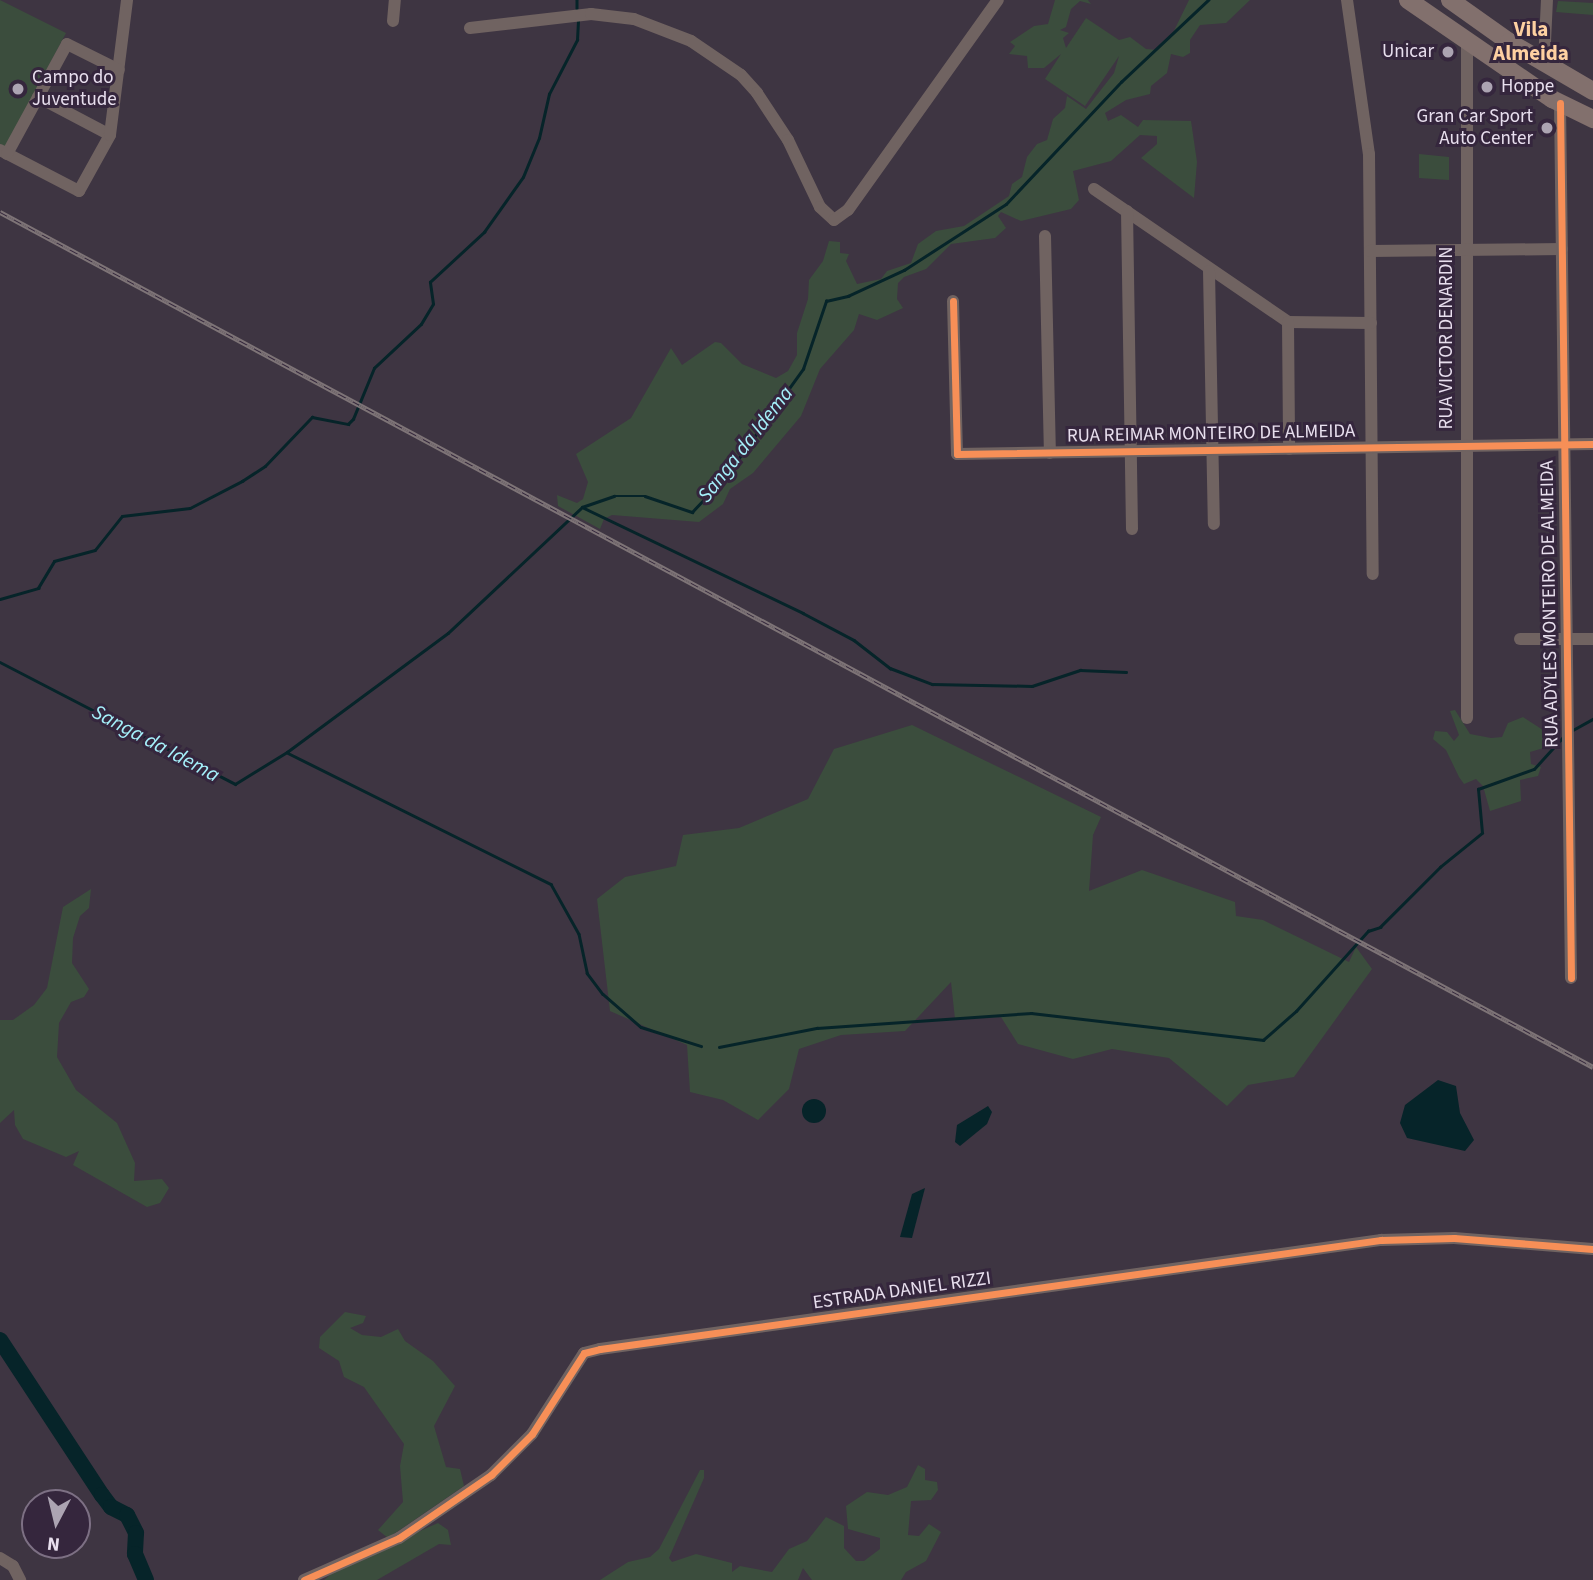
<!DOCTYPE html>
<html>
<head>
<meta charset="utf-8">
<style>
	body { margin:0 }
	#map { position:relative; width:1593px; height:1580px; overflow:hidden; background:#3e3542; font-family:"Source Sans 3",sans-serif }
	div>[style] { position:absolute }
	.green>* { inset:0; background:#3b4d3d }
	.water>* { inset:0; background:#062429 }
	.round { border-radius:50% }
	.stream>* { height:2.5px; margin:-1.25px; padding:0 1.25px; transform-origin:1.25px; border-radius:1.25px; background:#062429 }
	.river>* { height:16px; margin:-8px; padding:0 8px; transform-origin:8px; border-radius:8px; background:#062429 }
	.minor>* { height:12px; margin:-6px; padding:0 6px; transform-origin:6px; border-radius:6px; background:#706361 }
	.highway>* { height:18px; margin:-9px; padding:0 9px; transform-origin:9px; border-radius:9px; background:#82706d }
	.rail>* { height:5px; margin-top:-2.5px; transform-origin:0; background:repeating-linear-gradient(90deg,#35263d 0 8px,#7e7477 0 16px); box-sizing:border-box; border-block:2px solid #7e7477 }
	.cycleway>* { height:7px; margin:-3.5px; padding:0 3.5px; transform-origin:3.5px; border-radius:3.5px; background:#f78f57 }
	.dots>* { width:19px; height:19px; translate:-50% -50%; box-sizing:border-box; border:4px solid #35263d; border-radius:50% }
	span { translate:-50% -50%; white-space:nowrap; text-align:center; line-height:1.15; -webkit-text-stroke:6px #35263d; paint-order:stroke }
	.poi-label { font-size:19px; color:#e8dfee }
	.right { translate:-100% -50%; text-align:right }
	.left { translate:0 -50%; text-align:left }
	.street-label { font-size:19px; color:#e8dfee }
	.neighbourhood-label { font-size:21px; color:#fed0a1; font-weight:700 }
	.water-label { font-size:21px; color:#a5f0fa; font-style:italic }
	.north { position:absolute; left:21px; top:1489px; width:70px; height:70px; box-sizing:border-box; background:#35263d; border:2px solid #7d7084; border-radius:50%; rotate:187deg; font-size:19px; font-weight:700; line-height:28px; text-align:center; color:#e8dfee }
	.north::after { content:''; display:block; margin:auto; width:24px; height:32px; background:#aca4b2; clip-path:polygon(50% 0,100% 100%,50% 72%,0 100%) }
</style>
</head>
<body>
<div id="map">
	<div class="green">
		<div style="clip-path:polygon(0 0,66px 33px,6px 147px,0 144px)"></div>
		<div style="clip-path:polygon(1055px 0,1088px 0,1091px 4px,1080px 1px,1071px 9px,1066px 27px,1060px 30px,1069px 33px,1063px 38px,1066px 48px,1086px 18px,1119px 40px,1130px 37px,1146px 49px,1158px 50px,1162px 42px,1170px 39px,1189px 0,1250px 0,1226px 23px,1200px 25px,1190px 40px,1190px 53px,1183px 57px,1171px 54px,1167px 73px,1151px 86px,1150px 94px,1126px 100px,1105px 113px,1108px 121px,1121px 115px,1138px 127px,1143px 120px,1191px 121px,1197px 162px,1194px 198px,1141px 158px,1157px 144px,1157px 136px,1140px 135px,1111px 161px,1073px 171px,1079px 200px,1071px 209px,1021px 221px,1001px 212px,998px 216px,1006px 228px,995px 238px,951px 244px,926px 269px,904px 277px,898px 283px,897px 299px,903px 308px,877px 320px,859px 314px,854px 330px,820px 369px,801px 416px,753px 473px,730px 489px,723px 504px,699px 522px,612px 515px,604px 519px,600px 529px,558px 506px,557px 495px,577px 503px,583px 499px,588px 482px,576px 454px,631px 418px,671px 348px,682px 365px,715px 342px,721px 343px,742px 364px,776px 378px,788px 371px,797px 355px,797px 333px,808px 299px,809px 280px,823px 261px,829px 241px,840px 242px,840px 253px,849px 254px,846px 261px,857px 284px,881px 279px,887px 271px,911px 263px,918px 244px,936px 231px,964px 226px,1009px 196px,1012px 184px,1022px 177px,1027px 157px,1037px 144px,1047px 140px,1053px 119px,1065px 108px,1067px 96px,1086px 109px,1114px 73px,1119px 56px,1085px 106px,1045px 79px,1061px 54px,1044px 68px,1028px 68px,1027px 56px,1009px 54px,1015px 46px,1010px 42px,1034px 26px,1048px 24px)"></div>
		<div style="clip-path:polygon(1558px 1px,1593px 3px,1593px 15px,1556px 12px)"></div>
		<div style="clip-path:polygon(1419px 154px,1449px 157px,1449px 180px,1419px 178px)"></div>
		<div style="clip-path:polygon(1455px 710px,1470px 734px,1491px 738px,1502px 737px,1508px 723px,1523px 717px,1543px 730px,1549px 719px,1553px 720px,1554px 745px,1530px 752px,1531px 764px,1541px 767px,1538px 776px,1520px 780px,1521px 801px,1490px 811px,1483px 786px,1476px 779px,1464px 784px,1459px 777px,1446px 750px,1433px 739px,1435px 731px,1447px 732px,1454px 741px,1459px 735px,1450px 711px)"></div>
		<div style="clip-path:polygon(912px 725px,1101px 817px,1093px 835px,1089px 891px,1142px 870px,1235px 902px,1236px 916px,1263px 920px,1349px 962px,1356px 947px,1372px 969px,1294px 1077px,1248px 1085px,1227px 1106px,1169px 1058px,1112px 1049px,1073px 1059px,1018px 1044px,1001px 1017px,955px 1019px,951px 982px,905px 1031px,841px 1035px,799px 1049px,789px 1089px,758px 1120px,723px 1100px,690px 1092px,687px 1045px,610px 1011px,597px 899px,625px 877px,676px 866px,683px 835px,739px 828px,808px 799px,834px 749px)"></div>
		<div style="clip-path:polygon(91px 889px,89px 908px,80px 916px,73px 938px,72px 963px,89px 989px,84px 997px,71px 1002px,59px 1023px,57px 1057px,76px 1090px,117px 1123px,135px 1163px,134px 1181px,162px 1179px,169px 1188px,160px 1203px,147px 1207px,73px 1165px,79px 1151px,66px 1157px,23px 1139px,15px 1125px,14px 1110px,0 1123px,0 1020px,13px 1020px,34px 1005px,47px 988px,63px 907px)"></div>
		<div style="clip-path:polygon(345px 1312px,366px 1316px,363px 1323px,350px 1328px,362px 1335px,381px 1337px,398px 1329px,405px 1341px,433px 1361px,455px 1386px,434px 1426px,446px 1467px,460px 1469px,464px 1486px,388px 1538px,378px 1530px,403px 1502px,400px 1466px,404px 1444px,364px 1387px,344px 1377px,339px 1361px,319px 1348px,320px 1337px)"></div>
		<div style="clip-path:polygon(918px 1465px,925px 1469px,925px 1480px,937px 1482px,938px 1490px,931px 1500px,911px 1501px,908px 1535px,919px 1536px,929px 1524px,941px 1532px,926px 1561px,906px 1572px,901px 1580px,812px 1580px,803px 1568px,798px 1580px,600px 1580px,628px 1562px,650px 1557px,659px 1549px,700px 1470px,704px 1470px,704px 1478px,669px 1558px,672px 1562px,696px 1554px,732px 1563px,732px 1572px,740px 1566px,772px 1572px,789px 1549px,807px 1541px,826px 1517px,844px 1526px,844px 1548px,856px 1561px,864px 1561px,880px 1549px,880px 1538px,848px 1529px,846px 1506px,867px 1492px,888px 1495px,907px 1487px)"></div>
		<div style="clip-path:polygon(438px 1523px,448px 1530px,451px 1545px,439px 1544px,377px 1580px,324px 1580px,341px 1566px)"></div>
	</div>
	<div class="water">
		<div style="clip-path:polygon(1438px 1080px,1456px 1086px,1460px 1113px,1474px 1140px,1465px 1151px,1407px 1138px,1400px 1123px,1405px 1105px)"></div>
		<div class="round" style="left:802px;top:1099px;width:24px;height:24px"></div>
		<div style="clip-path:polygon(988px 1106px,992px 1112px,987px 1124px,960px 1146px,955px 1142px,957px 1125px)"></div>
		<div style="clip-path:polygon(925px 1188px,912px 1238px,900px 1237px,912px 1194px)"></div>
	</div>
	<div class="stream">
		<div style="left:577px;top:0;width:8px;rotate:90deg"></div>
		<div style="left:584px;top:508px;width:243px;rotate:25.6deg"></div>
		<div style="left:803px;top:613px;width:58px;rotate:27.9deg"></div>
		<div style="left:854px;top:640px;width:46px;rotate:37.9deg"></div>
		<div style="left:890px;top:668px;width:45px;rotate:20.9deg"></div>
		<div style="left:932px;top:684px;width:100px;rotate:1.1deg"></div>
		<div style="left:1032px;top:686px;width:51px;rotate:-18.4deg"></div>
		<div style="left:1080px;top:670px;width:46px;rotate:2.5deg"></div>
		<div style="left:0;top:599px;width:40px;rotate:-16deg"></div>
		<div style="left:38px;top:588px;width:31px;rotate:-59deg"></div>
		<div style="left:54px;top:561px;width:42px;rotate:-15deg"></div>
		<div style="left:95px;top:550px;width:43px;rotate:-51.5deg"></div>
		<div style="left:122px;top:516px;width:68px;rotate:-6.7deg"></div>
		<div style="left:190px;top:508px;width:59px;rotate:-27.4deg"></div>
		<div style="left:242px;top:481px;width:27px;rotate:-33deg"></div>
		<div style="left:265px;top:466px;width:68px;rotate:-46.2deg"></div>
		<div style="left:312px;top:417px;width:37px;rotate:11deg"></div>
		<div style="left:348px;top:424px;width:7px;rotate:-45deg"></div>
		<div style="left:353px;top:419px;width:55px;rotate:-67.6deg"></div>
		<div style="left:374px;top:368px;width:64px;rotate:-43.1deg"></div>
		<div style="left:421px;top:324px;width:23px;rotate:-59deg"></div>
		<div style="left:433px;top:304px;width:22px;rotate:-98deg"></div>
		<div style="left:430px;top:282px;width:74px;rotate:-42.8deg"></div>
		<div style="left:484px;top:232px;width:67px;rotate:-54.7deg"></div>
		<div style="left:523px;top:177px;width:42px;rotate:-67.7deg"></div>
		<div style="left:539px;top:138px;width:45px;rotate:-77.2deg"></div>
		<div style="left:549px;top:94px;width:61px;rotate:-62.6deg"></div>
		<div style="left:577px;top:40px;width:19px;rotate:-87deg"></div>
		<div style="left:0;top:662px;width:265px;rotate:27.4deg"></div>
		<div style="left:235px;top:784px;width:61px;rotate:-31.6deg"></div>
		<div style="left:287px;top:752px;width:200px;rotate:-36.5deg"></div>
		<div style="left:448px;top:633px;width:184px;rotate:-43.2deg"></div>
		<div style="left:582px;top:507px;width:34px;rotate:-19deg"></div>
		<div style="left:614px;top:496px;width:31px"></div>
		<div style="left:645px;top:496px;width:50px;rotate:18.8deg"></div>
		<div style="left:692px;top:512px;width:50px;rotate:-46.6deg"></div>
		<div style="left:726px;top:476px;width:132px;rotate:-54.3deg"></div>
		<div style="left:803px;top:369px;width:72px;rotate:-71.3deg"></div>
		<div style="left:826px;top:301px;width:23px;rotate:-13deg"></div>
		<div style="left:848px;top:296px;width:62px;rotate:-24.9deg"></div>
		<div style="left:904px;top:270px;width:121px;rotate:-32.9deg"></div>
		<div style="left:1006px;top:204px;width:168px;rotate:-46.7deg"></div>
		<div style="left:1121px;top:82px;width:120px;rotate:-43.3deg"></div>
		<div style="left:1571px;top:731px;width:25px;rotate:-29deg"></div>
		<div style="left:288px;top:753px;width:294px;rotate:26.5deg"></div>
		<div style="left:551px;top:884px;width:57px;rotate:60.8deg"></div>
		<div style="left:579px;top:934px;width:40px;rotate:78deg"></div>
		<div style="left:587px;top:973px;width:26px;rotate:53deg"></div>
		<div style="left:603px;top:994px;width:50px;rotate:41deg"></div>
		<div style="left:641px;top:1027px;width:63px;rotate:17.6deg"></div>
		<div style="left:719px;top:1047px;width:100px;rotate:-11deg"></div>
		<div style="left:817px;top:1028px;width:215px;rotate:-4deg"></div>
		<div style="left:1031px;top:1013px;width:234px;rotate:6.6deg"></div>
		<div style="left:1263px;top:1040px;width:44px;rotate:-41.3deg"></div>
		<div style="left:1296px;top:1011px;width:108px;rotate:-48deg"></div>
		<div style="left:1368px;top:931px;width:13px;rotate:-18deg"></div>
		<div style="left:1380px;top:927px;width:85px;rotate:-45deg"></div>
		<div style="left:1440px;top:867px;width:54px;rotate:-39deg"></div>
		<div style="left:1482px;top:833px;width:44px;rotate:-95.2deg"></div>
		<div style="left:1478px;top:789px;width:59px;rotate:-19.7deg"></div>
		<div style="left:1534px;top:769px;width:43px;rotate:-47.8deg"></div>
	</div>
	<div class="river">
		<div style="left:0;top:1340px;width:186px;rotate:56.7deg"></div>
		<div style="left:102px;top:1495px;width:15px;rotate:53deg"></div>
		<div style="left:111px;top:1507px;width:18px;rotate:27deg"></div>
		<div style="left:127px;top:1515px;width:20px;rotate:63deg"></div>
		<div style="left:136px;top:1533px;width:21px;rotate:93deg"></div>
		<div style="left:135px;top:1554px;width:28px;rotate:67deg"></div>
	</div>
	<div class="minor">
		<div style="left:1347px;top:0;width:156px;rotate:81.9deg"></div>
		<div style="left:1369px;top:154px;width:420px;rotate:89.5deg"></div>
		<div style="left:393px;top:21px;width:21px;rotate:-85deg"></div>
		<div style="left:470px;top:28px;width:122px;rotate:-6.6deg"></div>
		<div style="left:591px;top:14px;width:43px;rotate:6.6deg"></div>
		<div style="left:634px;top:19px;width:61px;rotate:21.1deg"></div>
		<div style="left:691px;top:41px;width:60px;rotate:34.2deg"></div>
		<div style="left:741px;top:75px;width:24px;rotate:48deg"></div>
		<div style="left:757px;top:93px;width:56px;rotate:56.6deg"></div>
		<div style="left:788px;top:140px;width:74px;rotate:64.5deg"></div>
		<div style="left:820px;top:207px;width:19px;rotate:43deg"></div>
		<div style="left:834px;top:220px;width:17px;rotate:-36deg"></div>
		<div style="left:848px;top:210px;width:258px;rotate:-54.5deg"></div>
		<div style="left:1467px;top:42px;width:676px;rotate:90deg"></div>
		<div style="left:1544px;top:63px;width:63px;rotate:-87.3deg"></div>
		<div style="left:38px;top:97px;width:81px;rotate:27.8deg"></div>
		<div style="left:1560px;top:103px;width:875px;rotate:89.28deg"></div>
		<div style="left:0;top:150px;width:89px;rotate:27.4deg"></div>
		<div style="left:79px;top:191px;width:64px;rotate:-61deg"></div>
		<div style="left:110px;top:135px;width:136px;rotate:-82.8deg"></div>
		<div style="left:7px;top:154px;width:125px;rotate:-61.4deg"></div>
		<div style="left:67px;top:44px;width:58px;rotate:26.6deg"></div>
		<div style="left:1094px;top:189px;width:235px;rotate:34.4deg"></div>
		<div style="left:1288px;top:322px;width:83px;rotate:0.7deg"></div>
		<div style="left:1127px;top:211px;width:318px;rotate:89.1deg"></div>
		<div style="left:1045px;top:236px;width:217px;rotate:88.7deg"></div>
		<div style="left:1370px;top:251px;width:192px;rotate:-0.6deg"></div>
		<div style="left:1209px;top:271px;width:253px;rotate:88.9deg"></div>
		<div style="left:953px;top:301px;width:153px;rotate:88.5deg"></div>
		<div style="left:957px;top:454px;width:636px;rotate:-0.9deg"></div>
		<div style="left:1288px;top:322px;width:127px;rotate:89.5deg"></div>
		<div style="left:1520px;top:639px;width:73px"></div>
		<div style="left:0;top:1558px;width:15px;rotate:32deg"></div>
		<div style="left:13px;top:1566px;width:16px;rotate:63deg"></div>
		<div style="left:304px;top:1580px;width:104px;rotate:-23.9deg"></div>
		<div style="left:399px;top:1538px;width:112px;rotate:-34.4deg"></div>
		<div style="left:491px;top:1475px;width:58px;rotate:-45deg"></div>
		<div style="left:532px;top:1434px;width:96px;rotate:-57.3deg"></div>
		<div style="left:584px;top:1353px;width:16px;rotate:-14deg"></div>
		<div style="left:600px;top:1349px;width:789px;rotate:-7.95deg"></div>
		<div style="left:1381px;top:1240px;width:73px;rotate:-1.6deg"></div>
		<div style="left:1454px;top:1238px;width:139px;rotate:4.5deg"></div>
	</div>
	<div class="highway">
		<div style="left:1408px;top:0;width:175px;rotate:34.5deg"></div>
		<div style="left:1552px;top:99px;width:46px;rotate:26deg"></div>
		<div style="left:1450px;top:0;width:72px;rotate:35.4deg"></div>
		<div style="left:1509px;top:42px;width:97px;rotate:30.3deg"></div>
	</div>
	<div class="rail">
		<div style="left:0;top:212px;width:1808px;rotate:28.22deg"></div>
	</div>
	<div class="cycleway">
		<div style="left:1560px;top:103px;width:875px;rotate:89.28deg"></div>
		<div style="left:953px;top:301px;width:153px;rotate:88.5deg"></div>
		<div style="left:957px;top:454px;width:636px;rotate:-0.9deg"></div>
		<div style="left:304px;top:1580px;width:104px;rotate:-23.9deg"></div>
		<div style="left:399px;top:1538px;width:112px;rotate:-34.4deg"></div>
		<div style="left:491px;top:1475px;width:58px;rotate:-45deg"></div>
		<div style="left:532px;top:1434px;width:96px;rotate:-57.3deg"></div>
		<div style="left:584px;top:1353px;width:16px;rotate:-14deg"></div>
		<div style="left:600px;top:1349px;width:789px;rotate:-7.95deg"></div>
		<div style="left:1381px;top:1240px;width:73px;rotate:-1.6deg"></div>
		<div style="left:1454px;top:1238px;width:139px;rotate:4.5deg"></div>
	</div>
	<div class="dots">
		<div style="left:1448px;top:52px;background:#aca4b2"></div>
		<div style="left:1487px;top:87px;background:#aca4b2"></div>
		<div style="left:18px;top:89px;background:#aca4b2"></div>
		<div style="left:1547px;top:128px;background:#aca4b2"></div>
	</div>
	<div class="poi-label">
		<span class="right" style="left:1434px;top:52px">Unicar</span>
		<span class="left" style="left:32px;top:89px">Campo do<br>Juventude</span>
		<span class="left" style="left:1501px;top:87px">Hoppe</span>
		<span class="right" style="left:1533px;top:128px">Gran Car Sport<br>Auto Center</span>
	</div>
	<div class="street-label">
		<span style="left:1447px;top:338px;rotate:-90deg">RUA VICTOR DENARDIN</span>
		<span style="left:1211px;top:434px;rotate:-1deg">RUA REIMAR MONTEIRO DE ALMEIDA</span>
		<span style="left:1550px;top:604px;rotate:-91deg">RUA ADYLES MONTEIRO DE ALMEIDA</span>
		<span style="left:902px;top:1291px;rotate:-8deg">ESTRADA DANIEL RIZZI</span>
	</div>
	<div class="neighbourhood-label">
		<span style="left:1531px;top:41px">Vila<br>Almeida</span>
	</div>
	<div class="water-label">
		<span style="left:745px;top:444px;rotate:-52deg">Sanga da Idema</span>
		<span style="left:156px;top:743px;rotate:28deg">Sanga da Idema</span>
	</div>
	<div class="north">N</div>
</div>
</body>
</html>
